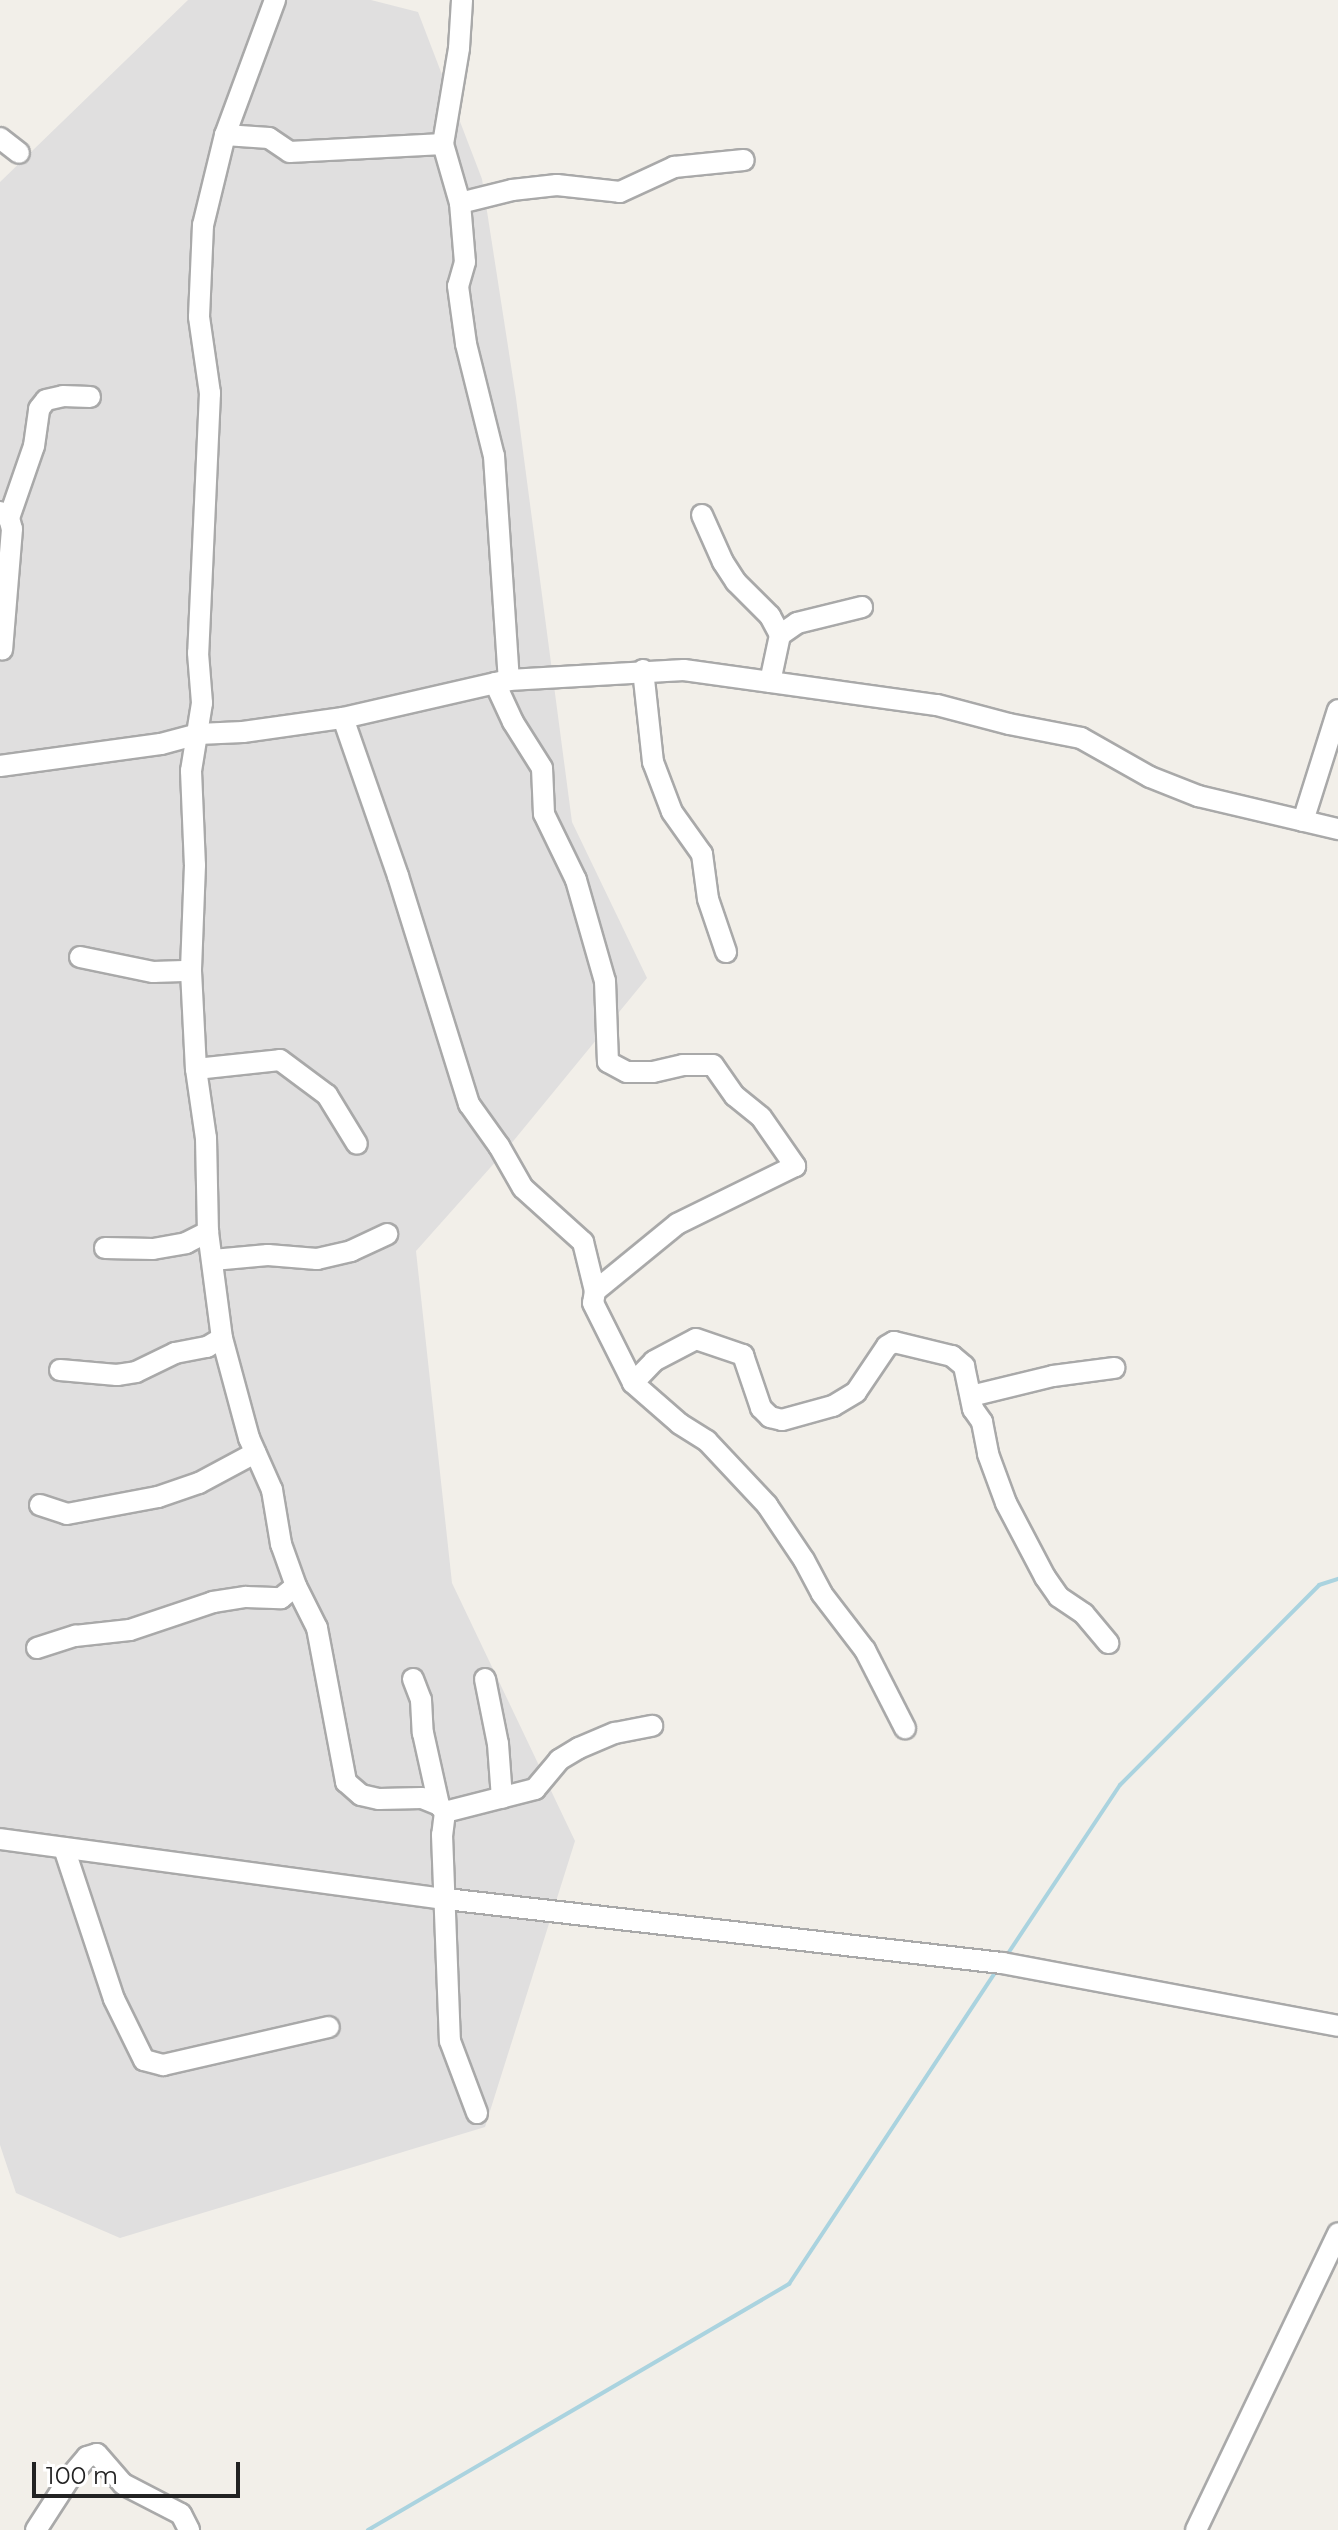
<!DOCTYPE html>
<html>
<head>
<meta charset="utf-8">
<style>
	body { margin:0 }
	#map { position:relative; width:1338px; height:2530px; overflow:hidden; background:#f2efe9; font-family:Montserrat,sans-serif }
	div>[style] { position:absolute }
	.residential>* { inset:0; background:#e0dfdf }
	.stream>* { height:4px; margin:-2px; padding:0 2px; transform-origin:2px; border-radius:2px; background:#aad3df }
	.roads { filter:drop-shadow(2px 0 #a9a9a9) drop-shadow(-2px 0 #a9a9a9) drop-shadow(0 2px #a9a9a9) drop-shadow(0 -2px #a9a9a9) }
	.minor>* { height:20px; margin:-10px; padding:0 10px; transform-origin:10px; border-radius:10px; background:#fff }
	span { translate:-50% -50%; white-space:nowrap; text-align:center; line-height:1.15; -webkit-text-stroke:6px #fff; paint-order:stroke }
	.scale { position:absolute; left:32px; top:2462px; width:208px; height:36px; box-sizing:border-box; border:4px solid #222; border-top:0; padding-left:10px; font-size:24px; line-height:28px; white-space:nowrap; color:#222; -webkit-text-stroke:6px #fff; paint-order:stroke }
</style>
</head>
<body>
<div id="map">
	<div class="residential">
		<div style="clip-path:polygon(188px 0,371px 0,418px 12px,482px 179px,516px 398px,572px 822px,647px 978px,506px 1150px,416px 1251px,452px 1583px,575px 1841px,485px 2127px,120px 2238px,16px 2193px,0 2145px,0 182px)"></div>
	</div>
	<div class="stream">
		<div style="left:1005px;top:1958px;width:208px;rotate:-56.4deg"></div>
		<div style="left:1120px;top:1785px;width:282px;rotate:-45.1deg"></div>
		<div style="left:1319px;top:1585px;width:20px;rotate:-18deg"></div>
		<div style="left:368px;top:2530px;width:488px;rotate:-30.3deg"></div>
		<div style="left:789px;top:2284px;width:379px;rotate:-56.5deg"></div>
	</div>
	<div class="roads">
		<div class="minor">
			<div style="left:275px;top:0;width:144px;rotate:110.3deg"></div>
			<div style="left:225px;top:135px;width:93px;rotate:103.7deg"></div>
			<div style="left:203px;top:225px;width:92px;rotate:92.5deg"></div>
			<div style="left:199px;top:317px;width:77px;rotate:81.8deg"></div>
			<div style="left:210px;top:393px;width:260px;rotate:92.6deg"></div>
			<div style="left:198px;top:653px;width:50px;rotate:85.4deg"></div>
			<div style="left:202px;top:703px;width:69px;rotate:99.2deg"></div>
			<div style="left:191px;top:771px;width:94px;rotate:87.6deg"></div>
			<div style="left:195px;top:865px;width:106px;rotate:92.2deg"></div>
			<div style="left:191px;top:971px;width:98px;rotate:87.1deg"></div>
			<div style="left:196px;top:1069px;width:70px;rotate:81.8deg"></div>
			<div style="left:206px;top:1138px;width:94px;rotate:88.8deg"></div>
			<div style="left:208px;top:1232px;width:107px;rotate:82.5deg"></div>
			<div style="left:222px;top:1338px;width:104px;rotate:74.9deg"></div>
			<div style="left:249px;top:1438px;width:57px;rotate:66.1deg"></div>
			<div style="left:272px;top:1490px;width:55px;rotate:80.5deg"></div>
			<div style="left:281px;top:1544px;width:45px;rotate:70.3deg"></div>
			<div style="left:296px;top:1586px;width:47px;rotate:63.4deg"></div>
			<div style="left:317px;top:1628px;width:157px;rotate:79.3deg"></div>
			<div style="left:346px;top:1782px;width:20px;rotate:41deg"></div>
			<div style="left:361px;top:1795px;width:18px;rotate:13deg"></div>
			<div style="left:379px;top:1799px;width:43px;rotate:-1.3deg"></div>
			<div style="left:422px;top:1798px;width:18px;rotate:22deg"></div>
			<div style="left:439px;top:1805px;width:9px;rotate:49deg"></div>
			<div style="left:445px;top:1812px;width:23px;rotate:97deg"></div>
			<div style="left:442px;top:1835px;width:206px;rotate:87.8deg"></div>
			<div style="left:450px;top:2041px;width:77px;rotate:69.4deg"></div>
			<div style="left:225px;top:135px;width:44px;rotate:3.9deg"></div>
			<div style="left:269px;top:138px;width:25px;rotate:34deg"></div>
			<div style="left:290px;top:152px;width:153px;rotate:-3deg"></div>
			<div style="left:443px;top:144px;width:97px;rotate:-80.5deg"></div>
			<div style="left:459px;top:48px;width:48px;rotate:-86.4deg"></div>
			<div style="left:0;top:138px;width:24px;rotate:38deg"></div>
			<div style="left:443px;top:144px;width:61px;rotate:73.9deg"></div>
			<div style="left:460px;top:203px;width:59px;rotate:85.2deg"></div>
			<div style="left:465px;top:262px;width:25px;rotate:106deg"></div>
			<div style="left:458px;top:286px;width:59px;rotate:82.1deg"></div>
			<div style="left:466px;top:344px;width:115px;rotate:76deg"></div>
			<div style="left:494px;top:456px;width:225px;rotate:86.2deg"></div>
			<div style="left:460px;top:203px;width:54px;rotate:-14deg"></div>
			<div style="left:512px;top:190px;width:45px;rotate:-6.3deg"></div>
			<div style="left:557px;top:185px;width:63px;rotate:6.3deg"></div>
			<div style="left:620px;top:192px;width:60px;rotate:-24.8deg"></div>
			<div style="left:674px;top:167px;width:70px;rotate:-5.7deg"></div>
			<div style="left:0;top:512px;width:11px;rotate:34deg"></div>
			<div style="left:9px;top:518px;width:11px;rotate:75deg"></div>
			<div style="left:12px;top:529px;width:121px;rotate:94.7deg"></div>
			<div style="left:702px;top:515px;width:51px;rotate:65.9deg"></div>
			<div style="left:723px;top:562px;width:24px;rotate:57deg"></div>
			<div style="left:736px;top:582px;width:48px;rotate:45deg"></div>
			<div style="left:770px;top:616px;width:21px;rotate:62deg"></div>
			<div style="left:780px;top:635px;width:48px;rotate:102deg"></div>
			<div style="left:9px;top:518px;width:76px;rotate:-70.9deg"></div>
			<div style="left:34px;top:446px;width:37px;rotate:-82deg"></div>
			<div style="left:39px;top:409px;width:11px;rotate:-52deg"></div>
			<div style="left:46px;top:400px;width:17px;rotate:-13deg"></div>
			<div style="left:63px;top:396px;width:27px;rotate:2deg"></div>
			<div style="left:780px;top:635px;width:21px;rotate:-35deg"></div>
			<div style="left:797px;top:623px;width:67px;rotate:-13.8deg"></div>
			<div style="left:643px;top:670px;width:93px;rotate:83.8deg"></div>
			<div style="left:653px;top:762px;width:53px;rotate:69.2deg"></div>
			<div style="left:672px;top:812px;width:52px;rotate:54.5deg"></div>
			<div style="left:702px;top:854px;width:45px;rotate:82.4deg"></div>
			<div style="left:708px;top:899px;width:56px;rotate:71.2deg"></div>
			<div style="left:495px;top:683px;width:43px;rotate:65.2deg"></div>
			<div style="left:513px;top:722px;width:54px;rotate:57.8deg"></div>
			<div style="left:542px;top:768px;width:46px;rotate:87.5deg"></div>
			<div style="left:544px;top:814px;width:73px;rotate:64.1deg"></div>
			<div style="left:576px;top:880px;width:105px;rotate:74deg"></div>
			<div style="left:605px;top:981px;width:81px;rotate:87.9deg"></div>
			<div style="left:608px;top:1062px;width:21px;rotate:28deg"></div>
			<div style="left:627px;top:1072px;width:26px"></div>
			<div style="left:653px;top:1072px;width:31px;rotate:-13deg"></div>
			<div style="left:683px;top:1065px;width:30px"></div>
			<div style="left:713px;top:1065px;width:38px;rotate:55deg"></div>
			<div style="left:735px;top:1096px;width:33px;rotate:39deg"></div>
			<div style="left:761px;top:1117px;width:60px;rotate:55.2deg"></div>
			<div style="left:795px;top:1166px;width:131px;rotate:153.8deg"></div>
			<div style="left:677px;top:1224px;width:106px;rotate:140.7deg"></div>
			<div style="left:343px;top:718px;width:167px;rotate:70.8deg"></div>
			<div style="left:398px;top:876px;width:239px;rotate:72.7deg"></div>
			<div style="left:469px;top:1104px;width:52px;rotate:54.5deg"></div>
			<div style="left:499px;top:1146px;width:48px;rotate:60.3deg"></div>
			<div style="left:523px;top:1188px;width:81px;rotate:42deg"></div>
			<div style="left:583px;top:1242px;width:50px;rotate:76.2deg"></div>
			<div style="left:595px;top:1291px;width:12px;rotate:99deg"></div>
			<div style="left:593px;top:1303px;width:89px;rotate:63.4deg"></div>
			<div style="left:633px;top:1383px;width:62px;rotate:41.1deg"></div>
			<div style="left:680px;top:1424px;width:32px;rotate:32deg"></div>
			<div style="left:707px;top:1441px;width:88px;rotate:46.8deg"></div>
			<div style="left:767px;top:1505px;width:66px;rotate:56.1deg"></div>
			<div style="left:804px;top:1560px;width:38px;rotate:62deg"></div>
			<div style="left:822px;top:1594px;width:71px;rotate:52.5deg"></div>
			<div style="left:865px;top:1650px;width:88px;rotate:62.9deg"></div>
			<div style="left:0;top:766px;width:162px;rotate:-7.8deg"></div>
			<div style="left:161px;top:744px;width:38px;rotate:-15deg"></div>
			<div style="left:198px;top:734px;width:45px;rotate:-2.5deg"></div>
			<div style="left:243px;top:732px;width:101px;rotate:-8deg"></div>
			<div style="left:343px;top:718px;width:170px;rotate:-12.9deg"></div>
			<div style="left:509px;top:680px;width:175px;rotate:-3.3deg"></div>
			<div style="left:684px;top:670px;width:255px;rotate:7.9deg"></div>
			<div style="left:937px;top:705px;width:74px;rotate:14.8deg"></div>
			<div style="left:1009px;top:724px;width:73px;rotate:11deg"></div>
			<div style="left:1081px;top:738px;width:79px;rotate:29.5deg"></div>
			<div style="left:1150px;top:777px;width:52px;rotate:21.6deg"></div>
			<div style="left:1198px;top:796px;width:144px;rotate:13.3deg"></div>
			<div style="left:1303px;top:821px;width:116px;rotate:-72.5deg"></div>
			<div style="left:80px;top:957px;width:75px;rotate:11.6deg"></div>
			<div style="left:153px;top:972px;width:38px;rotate:-2deg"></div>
			<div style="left:196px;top:1069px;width:84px;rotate:-6.1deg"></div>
			<div style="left:280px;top:1060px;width:59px;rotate:36.7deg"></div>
			<div style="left:327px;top:1095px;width:57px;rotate:58.5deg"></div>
			<div style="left:105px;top:1248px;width:48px;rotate:1.2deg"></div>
			<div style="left:153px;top:1249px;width:34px;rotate:-10deg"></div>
			<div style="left:186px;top:1243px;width:25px;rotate:-27deg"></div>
			<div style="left:213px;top:1260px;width:55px;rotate:-5.2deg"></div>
			<div style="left:268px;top:1255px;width:49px;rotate:4.7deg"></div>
			<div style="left:317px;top:1259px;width:35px;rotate:-13deg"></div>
			<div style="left:351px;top:1251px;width:40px;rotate:-25deg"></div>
			<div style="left:60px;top:1370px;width:57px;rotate:5deg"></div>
			<div style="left:117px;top:1375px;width:19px;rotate:-9deg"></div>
			<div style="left:136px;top:1372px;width:43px;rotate:-26deg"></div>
			<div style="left:175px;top:1353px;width:33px;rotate:-11deg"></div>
			<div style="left:207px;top:1347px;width:17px;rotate:-31deg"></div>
			<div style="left:633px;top:1383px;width:30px;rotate:-46deg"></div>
			<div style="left:654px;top:1361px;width:47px;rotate:-27.6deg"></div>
			<div style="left:696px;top:1339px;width:50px;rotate:18.8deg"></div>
			<div style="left:743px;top:1355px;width:56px;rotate:71.2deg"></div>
			<div style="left:761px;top:1408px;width:13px;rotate:45deg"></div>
			<div style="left:770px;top:1417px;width:12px;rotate:14deg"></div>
			<div style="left:782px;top:1420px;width:53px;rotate:-15.4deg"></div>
			<div style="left:833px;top:1406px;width:27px;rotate:-31deg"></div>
			<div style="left:856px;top:1392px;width:55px;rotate:-56deg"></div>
			<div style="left:887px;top:1346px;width:8px;rotate:-30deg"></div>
			<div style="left:894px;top:1342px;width:60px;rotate:13.6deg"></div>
			<div style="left:952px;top:1356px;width:16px;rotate:40deg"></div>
			<div style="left:964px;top:1366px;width:44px;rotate:78.2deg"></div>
			<div style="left:973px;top:1409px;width:16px;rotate:55deg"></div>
			<div style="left:982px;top:1422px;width:33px;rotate:79deg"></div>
			<div style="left:988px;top:1454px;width:52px;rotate:69.8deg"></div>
			<div style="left:1006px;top:1503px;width:84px;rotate:62.2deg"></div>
			<div style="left:1045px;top:1577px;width:24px;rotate:55deg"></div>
			<div style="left:1059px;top:1597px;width:30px;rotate:34deg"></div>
			<div style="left:1084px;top:1614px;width:38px;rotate:50deg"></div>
			<div style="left:971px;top:1396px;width:84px;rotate:-13.7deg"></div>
			<div style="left:1053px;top:1376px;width:62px;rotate:-7.5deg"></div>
			<div style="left:40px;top:1505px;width:28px;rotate:18deg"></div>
			<div style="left:67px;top:1514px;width:93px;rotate:-10.6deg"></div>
			<div style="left:158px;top:1497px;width:43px;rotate:-18.9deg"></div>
			<div style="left:199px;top:1483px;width:64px;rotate:-28.2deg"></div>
			<div style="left:37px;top:1648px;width:40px;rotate:-18deg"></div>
			<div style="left:75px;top:1636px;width:55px;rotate:-6.2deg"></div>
			<div style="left:130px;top:1630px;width:88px;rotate:-18.6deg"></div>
			<div style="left:213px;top:1602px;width:33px;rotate:-9deg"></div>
			<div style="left:246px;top:1597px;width:35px;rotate:2deg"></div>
			<div style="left:281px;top:1598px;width:19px;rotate:-39deg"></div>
			<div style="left:413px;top:1679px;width:22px;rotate:69deg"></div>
			<div style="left:421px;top:1700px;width:33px;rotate:87deg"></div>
			<div style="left:423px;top:1733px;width:74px;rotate:77.5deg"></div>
			<div style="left:485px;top:1679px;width:66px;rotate:78.7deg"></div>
			<div style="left:498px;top:1744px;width:54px;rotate:85.8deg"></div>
			<div style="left:445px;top:1812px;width:93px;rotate:-14.3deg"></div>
			<div style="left:535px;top:1789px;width:38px;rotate:-50deg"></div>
			<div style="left:559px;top:1760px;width:23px;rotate:-31deg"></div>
			<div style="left:579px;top:1748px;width:39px;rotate:-23deg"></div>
			<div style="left:615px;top:1733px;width:38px;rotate:-11deg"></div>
			<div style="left:0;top:1839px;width:450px;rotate:7.7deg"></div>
			<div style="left:446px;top:1899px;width:560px;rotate:6.57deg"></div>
			<div style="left:1002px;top:1963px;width:342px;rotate:10.6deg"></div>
			<div style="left:64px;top:1848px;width:159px;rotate:71.7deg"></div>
			<div style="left:114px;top:1999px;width:68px;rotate:63.8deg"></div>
			<div style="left:144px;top:2060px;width:20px;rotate:15deg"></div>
			<div style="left:163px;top:2065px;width:170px;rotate:-12.9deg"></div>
			<div style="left:36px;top:2530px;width:64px;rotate:-57.1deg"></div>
			<div style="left:71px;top:2476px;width:25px;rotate:-50deg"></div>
			<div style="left:87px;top:2457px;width:10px;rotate:-17deg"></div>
			<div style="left:97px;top:2454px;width:40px;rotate:49deg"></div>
			<div style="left:123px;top:2484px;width:65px;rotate:27.3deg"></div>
			<div style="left:181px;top:2514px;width:18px;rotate:63deg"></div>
			<div style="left:1196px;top:2530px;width:329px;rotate:-64.4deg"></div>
		</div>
	</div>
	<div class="scale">100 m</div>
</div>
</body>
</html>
